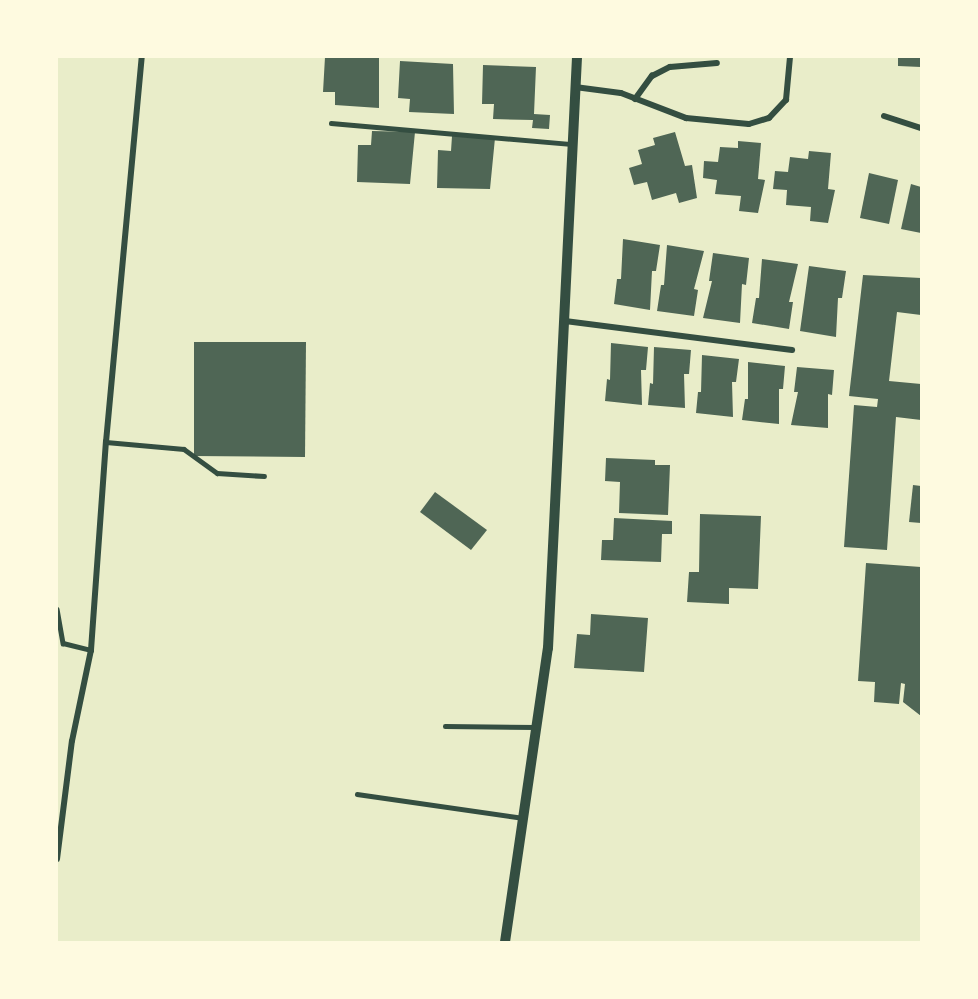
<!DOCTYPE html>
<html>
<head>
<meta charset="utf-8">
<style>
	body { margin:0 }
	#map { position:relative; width:978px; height:999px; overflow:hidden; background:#e9edc9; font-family:"Noto Sans",sans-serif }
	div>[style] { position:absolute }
	.building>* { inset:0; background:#4f6655 }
	.service>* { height:4.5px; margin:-2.25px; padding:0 2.25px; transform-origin:2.25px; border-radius:2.25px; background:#344e41 }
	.minor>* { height:6px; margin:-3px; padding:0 3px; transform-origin:3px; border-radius:3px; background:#344e41 }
	.tertiary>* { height:10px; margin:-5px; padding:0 5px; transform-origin:5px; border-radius:5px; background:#344e41 }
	span { translate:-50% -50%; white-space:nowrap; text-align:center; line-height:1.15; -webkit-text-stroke:5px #fefae0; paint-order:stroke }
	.frame { position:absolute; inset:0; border:58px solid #fefae0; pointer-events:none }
</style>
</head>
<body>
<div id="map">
	<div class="building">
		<div style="clip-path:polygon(325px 57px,379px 58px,379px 108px,335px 105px,335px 92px,323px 92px)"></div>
		<div style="clip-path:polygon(898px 57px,921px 57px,921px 67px,898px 66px)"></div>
		<div style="clip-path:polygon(400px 61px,453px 64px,454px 114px,409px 112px,410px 99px,398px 98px)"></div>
		<div style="clip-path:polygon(483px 65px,536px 67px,534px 114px,550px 115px,549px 129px,532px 128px,533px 120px,493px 119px,494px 104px,482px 104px)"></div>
		<div style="clip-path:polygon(372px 131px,415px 132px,410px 184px,357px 182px,358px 145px,371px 145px)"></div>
		<div style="clip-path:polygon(675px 132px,685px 166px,692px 165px,697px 198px,679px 203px,676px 193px,652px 200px,647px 182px,634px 185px,629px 168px,642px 164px,638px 150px,655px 145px,653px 138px)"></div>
		<div style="clip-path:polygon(452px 136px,495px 138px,490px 189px,437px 188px,438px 150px,451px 151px)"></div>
		<div style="clip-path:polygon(738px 141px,761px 143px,758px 179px,765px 180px,758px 213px,739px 211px,741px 196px,715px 194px,717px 180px,703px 178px,704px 161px,718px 162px,720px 147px,738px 148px)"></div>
		<div style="clip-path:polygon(809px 151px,831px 153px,828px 189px,835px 190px,828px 223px,810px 221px,811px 207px,786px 205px,787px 190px,773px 189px,775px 171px,788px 172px,790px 157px,808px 159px)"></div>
		<div style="clip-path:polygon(869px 173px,898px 180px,889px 224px,860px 218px)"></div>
		<div style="clip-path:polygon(911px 184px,921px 187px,921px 233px,901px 229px)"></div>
		<div style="clip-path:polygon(623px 239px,660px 245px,656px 271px,652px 271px,650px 310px,614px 304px,617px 279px,621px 279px)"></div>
		<div style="clip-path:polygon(667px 245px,704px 251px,694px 289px,698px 290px,694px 316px,657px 311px,661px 285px,664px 285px)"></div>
		<div style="clip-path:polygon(713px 253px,749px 258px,746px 285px,742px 284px,740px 323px,703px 318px,712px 281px,709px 281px)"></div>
		<div style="clip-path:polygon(762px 259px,798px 264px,789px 302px,793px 302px,789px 329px,752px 323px,756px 298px,759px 298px)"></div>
		<div style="clip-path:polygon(809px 266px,846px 271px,842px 298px,838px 298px,836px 337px,800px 331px)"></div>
		<div style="clip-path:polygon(863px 275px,921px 278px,921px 315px,897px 312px,889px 381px,921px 384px,921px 420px,896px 417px,887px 550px,844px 547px,854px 405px,877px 407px,878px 399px,849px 396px)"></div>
		<div style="clip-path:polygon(194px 342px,306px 342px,305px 457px,194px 456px)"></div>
		<div style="clip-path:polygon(611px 343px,648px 347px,646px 370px,641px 370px,642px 405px,605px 401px,607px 379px,610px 380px)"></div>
		<div style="clip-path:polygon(654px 347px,691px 350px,689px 374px,684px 374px,685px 408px,648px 405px,650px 383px,653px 384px)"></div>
		<div style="clip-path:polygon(702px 355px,739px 359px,736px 382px,732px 382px,733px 417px,696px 413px,698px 392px,701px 392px)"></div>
		<div style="clip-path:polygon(748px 362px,785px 366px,783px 389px,779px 389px,779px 424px,742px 420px,745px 399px,748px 399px)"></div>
		<div style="clip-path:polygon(797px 367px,834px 370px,832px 395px,828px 394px,828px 428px,791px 425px,798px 392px,794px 392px)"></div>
		<div style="clip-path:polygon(606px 458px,655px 460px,655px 465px,670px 465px,668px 515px,619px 513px,620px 482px,605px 481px)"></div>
		<div style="clip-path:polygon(913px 485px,921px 486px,921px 523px,909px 522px)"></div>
		<div style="clip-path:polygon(435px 492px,487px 530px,471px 550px,420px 512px)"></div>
		<div style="clip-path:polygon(700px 514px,761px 516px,758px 589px,729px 588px,729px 604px,687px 602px,689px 572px,699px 572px)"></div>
		<div style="clip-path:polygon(614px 518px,672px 521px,672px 534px,662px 534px,661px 562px,601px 560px,602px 540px,613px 540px)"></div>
		<div style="clip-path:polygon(866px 563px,921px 567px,921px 716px,903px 702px,905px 684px,901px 683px,899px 704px,874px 702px,875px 682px,858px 681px)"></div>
		<div style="clip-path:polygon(591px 614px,648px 618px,644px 672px,574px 668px,577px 634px,590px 635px)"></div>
	</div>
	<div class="service">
		<div style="left:331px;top:123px;width:242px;rotate:5deg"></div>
		<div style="left:106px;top:442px;width:78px;rotate:5.1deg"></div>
		<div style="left:184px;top:449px;width:41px;rotate:36deg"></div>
		<div style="left:217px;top:473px;width:47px;rotate:3.7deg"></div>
		<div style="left:57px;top:609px;width:35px;rotate:80deg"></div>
		<div style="left:63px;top:643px;width:29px;rotate:14deg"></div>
		<div style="left:445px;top:726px;width:90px;rotate:0.6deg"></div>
		<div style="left:357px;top:794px;width:168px;rotate:8.2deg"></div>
	</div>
	<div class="minor">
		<div style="left:575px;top:87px;width:46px;rotate:7.4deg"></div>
		<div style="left:621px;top:93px;width:70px;rotate:21deg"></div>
		<div style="left:686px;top:118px;width:63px;rotate:5.4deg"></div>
		<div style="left:749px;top:124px;width:21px;rotate:-17deg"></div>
		<div style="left:769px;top:118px;width:25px;rotate:-47deg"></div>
		<div style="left:786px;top:100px;width:43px;rotate:-84.7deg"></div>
		<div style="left:635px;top:99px;width:29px;rotate:-54deg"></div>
		<div style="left:652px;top:76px;width:20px;rotate:-27deg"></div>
		<div style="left:670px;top:67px;width:47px;rotate:-4.9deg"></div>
		<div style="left:884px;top:116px;width:39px;rotate:18deg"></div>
		<div style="left:565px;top:321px;width:229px;rotate:7.3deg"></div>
		<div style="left:57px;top:859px;width:119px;rotate:-82.8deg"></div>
		<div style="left:72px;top:741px;width:93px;rotate:-78.2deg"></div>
		<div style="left:91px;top:650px;width:209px;rotate:-85.9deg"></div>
		<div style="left:106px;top:442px;width:387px;rotate:-84.7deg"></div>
	</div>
	<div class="tertiary">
		<div style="left:505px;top:942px;width:297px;rotate:-81.7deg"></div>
		<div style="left:548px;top:648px;width:592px;rotate:-87.19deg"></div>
	</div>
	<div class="frame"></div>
</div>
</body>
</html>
